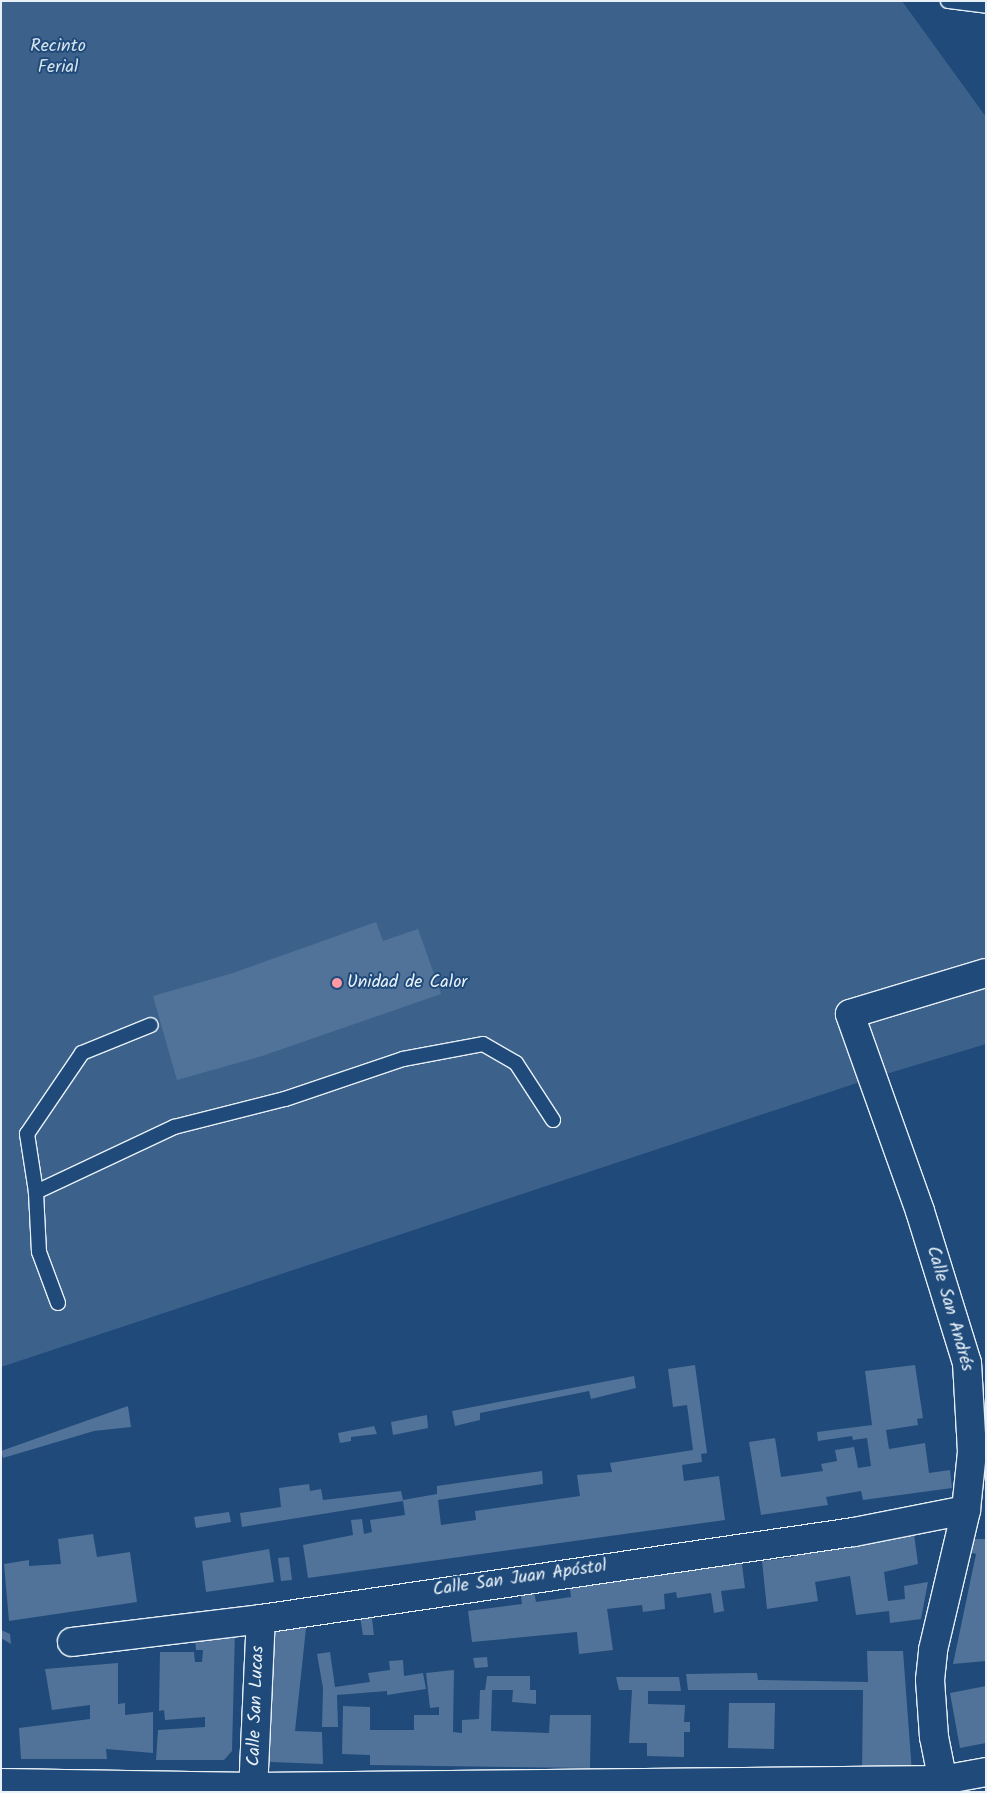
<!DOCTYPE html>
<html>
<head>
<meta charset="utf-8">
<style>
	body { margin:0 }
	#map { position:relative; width:987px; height:1793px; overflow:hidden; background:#1f4a7a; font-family:Kalam,sans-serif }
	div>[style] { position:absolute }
	.green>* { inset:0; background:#3c628c }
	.building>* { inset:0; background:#517399 }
	.roads { filter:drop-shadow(1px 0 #e8f1f8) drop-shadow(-1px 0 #e8f1f8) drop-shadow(0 1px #e8f1f8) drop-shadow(0 -1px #e8f1f8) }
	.service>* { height:14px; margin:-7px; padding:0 7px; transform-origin:7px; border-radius:7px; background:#1f4a7a }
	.minor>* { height:28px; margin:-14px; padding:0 14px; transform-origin:14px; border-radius:14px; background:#1f4a7a }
	.dots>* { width:14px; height:14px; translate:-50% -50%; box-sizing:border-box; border:2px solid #1f4a7a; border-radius:50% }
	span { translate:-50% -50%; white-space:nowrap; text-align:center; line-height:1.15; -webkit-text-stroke:4px #1f4a7a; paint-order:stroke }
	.park-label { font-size:18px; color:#d7e3ed }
	.poi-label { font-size:18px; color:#e8f1f8 }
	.left { translate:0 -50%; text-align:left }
	.street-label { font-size:18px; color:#e8f1f8 }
	.frame { position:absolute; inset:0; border:2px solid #e8f1f8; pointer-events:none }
</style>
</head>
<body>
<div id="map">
	<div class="green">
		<div style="clip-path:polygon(1px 1px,902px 1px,986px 117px,986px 1044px,866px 1080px,1px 1367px)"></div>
	</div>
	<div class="building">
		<div style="clip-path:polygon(376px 922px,383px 941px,418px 929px,441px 994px,262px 1056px,177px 1080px,153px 996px,233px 973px)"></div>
		<div style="clip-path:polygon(695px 1365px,707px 1453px,701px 1454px,702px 1462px,682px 1465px,684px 1481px,719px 1476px,725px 1520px,308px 1578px,303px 1545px,353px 1535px,351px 1520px,362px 1519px,364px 1534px,372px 1532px,370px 1520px,405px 1515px,403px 1501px,242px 1527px,240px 1513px,281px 1507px,279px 1488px,309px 1484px,310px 1491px,321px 1489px,323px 1500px,401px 1491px,403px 1500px,437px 1494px,437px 1486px,542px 1471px,543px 1484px,438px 1500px,441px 1525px,476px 1520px,475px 1511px,580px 1496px,577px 1475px,612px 1472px,610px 1463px,693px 1450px,687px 1405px,673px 1407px,668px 1369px)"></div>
		<div style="clip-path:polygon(915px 1365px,923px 1418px,917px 1419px,918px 1425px,886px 1430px,889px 1449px,925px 1443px,929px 1473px,950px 1470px,952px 1488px,863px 1500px,861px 1491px,826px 1497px,828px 1505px,761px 1515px,749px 1442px,775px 1438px,781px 1477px,823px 1471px,821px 1464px,837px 1461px,835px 1450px,854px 1447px,858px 1468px,871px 1466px,867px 1438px,853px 1440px,852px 1436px,818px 1441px,817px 1432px,872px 1425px,865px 1371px)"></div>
		<div style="clip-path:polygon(634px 1376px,636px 1388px,591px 1399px,589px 1391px,480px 1413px,480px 1420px,455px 1426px,452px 1411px)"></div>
		<div style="clip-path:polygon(128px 1406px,131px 1427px,94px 1431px,3px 1458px,1px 1451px)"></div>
		<div style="clip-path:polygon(427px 1415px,428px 1428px,393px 1435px,391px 1422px)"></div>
		<div style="clip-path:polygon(374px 1426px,377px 1434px,351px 1437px,351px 1441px,340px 1443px,338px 1433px)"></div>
		<div style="clip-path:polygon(229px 1512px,231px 1522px,196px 1528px,194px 1517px)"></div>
		<div style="clip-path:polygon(93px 1534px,97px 1557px,130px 1552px,137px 1602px,9px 1621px,4px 1564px,29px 1560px,29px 1566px,61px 1564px,58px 1539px)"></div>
		<div style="clip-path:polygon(914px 1534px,918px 1564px,884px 1572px,888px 1601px,905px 1599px,904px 1586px,928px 1582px,921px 1619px,890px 1623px,889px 1611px,856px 1615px,850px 1576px,815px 1582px,818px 1601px,767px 1609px,762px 1561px,794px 1557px,793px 1550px)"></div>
		<div style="clip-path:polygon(973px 1539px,986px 1539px,986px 1661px,953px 1664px,976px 1554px,970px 1552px)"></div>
		<div style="clip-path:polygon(269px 1549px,274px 1582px,206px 1592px,202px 1561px)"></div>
		<div style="clip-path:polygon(289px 1557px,292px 1580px,281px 1581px,278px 1558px)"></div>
		<div style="clip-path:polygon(741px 1557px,745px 1588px,721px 1591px,724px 1611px,714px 1613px,711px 1593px,677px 1598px,676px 1592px,664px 1594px,665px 1609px,643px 1612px,642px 1605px,607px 1609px,613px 1650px,579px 1654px,577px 1632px,472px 1642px,468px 1611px,522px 1604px,520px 1588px,533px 1586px,536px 1602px,571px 1597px,569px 1581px)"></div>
		<div style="clip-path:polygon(371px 1610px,374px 1635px,363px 1635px,359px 1611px)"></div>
		<div style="clip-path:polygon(307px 1619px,295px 1731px,322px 1732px,323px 1764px,271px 1762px,262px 1753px,275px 1624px)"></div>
		<div style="clip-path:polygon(235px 1629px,232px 1751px,224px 1760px,156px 1760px,158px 1730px,205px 1727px,205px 1717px,165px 1720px,164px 1710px,159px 1711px,160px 1652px,194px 1652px,195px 1662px,202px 1662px,203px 1650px,196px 1650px,195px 1635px)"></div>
		<div style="clip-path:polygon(1px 1630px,10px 1634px,11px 1644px,1px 1638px)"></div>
		<div style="clip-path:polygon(867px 1651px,903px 1651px,912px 1773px,862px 1772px,863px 1690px,688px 1690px,686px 1674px,751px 1673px,757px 1673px,758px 1680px,868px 1682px)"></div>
		<div style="clip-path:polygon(330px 1652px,335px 1687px,370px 1682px,368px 1673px,390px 1670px,389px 1661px,403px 1660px,404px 1676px,423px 1673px,426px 1689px,387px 1695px,387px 1691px,337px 1695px,338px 1727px,322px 1727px,323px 1688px,317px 1654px)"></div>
		<div style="clip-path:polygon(487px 1657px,488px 1667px,475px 1668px,473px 1658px)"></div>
		<div style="clip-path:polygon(118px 1663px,118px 1704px,125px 1703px,125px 1715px,153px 1712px,153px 1753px,106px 1749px,107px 1759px,21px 1759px,19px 1728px,90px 1719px,90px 1705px,52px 1710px,45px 1669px)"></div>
		<div style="clip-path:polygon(454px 1670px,453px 1732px,462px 1733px,462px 1720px,479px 1719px,480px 1690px,485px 1690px,487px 1676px,530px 1676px,530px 1690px,536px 1690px,536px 1704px,512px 1702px,513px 1690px,492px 1690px,491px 1731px,549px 1733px,550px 1715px,591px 1715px,590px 1768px,370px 1765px,370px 1755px,342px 1754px,343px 1706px,370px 1707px,370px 1730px,414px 1730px,414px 1715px,439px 1715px,439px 1707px,430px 1708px,426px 1673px)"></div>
		<div style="clip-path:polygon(616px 1677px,679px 1677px,681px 1691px,648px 1691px,648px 1704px,685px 1705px,684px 1722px,690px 1722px,690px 1732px,684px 1732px,684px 1757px,647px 1756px,647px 1743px,629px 1743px,632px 1690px,619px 1690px)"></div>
		<div style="clip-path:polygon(986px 1686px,986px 1743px,960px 1748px,950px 1693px)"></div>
		<div style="clip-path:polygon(729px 1703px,775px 1703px,774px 1749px,728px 1748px)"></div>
	</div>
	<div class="roads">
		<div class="service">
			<div style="left:948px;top:1px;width:38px;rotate:7deg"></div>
			<div style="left:36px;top:1192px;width:59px;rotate:-98.8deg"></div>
			<div style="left:27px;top:1134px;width:98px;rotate:-55.8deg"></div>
			<div style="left:82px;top:1053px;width:74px;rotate:-22.1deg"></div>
			<div style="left:58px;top:1303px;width:54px;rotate:-110.4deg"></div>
			<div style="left:39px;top:1252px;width:60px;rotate:-92.9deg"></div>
			<div style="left:36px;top:1192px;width:153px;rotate:-25.2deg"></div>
			<div style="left:174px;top:1127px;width:114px;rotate:-14.2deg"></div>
			<div style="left:285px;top:1099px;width:125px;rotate:-18.7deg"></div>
			<div style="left:403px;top:1059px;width:81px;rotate:-10.6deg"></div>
			<div style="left:483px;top:1044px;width:38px;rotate:30deg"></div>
			<div style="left:516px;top:1063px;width:68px;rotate:57deg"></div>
		</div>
		<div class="minor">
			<div style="left:72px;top:1642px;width:190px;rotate:-6.9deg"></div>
			<div style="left:261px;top:1619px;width:599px;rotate:-8.35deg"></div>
			<div style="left:854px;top:1532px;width:114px;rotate:-11.1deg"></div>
			<div style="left:1px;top:1783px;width:253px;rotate:0.9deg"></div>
			<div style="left:254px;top:1787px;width:688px;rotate:-0.58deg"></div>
			<div style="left:942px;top:1780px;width:45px;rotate:-10.3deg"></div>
			<div style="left:253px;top:1792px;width:173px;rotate:-87.4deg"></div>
			<div style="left:945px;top:1792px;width:56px;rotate:-101.3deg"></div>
			<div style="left:934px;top:1737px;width:57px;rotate:-94deg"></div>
			<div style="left:930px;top:1680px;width:30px;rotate:-84deg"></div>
			<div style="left:933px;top:1650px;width:144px;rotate:-76.7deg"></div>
			<div style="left:966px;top:1510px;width:58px;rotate:-84.1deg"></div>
			<div style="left:972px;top:1452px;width:89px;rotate:-93.2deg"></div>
			<div style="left:967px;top:1363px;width:159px;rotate:-107.2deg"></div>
			<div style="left:920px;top:1211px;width:209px;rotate:-109.6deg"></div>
			<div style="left:850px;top:1014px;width:142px;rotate:-16.8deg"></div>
		</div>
	</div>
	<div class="dots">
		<div style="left:337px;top:983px;background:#ff9aa2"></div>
	</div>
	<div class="park-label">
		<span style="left:58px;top:58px">Recinto<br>Ferial</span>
	</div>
	<div class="poi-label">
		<span class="left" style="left:347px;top:983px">Unidad de Calor</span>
	</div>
	<div class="street-label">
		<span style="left:949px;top:1309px;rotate:74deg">Calle San Andrés</span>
		<span style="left:520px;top:1579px;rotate:-8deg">Calle San Juan Apóstol</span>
		<span style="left:257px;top:1706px;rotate:-88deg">Calle San Lucas</span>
	</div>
	<div class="frame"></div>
</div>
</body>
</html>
